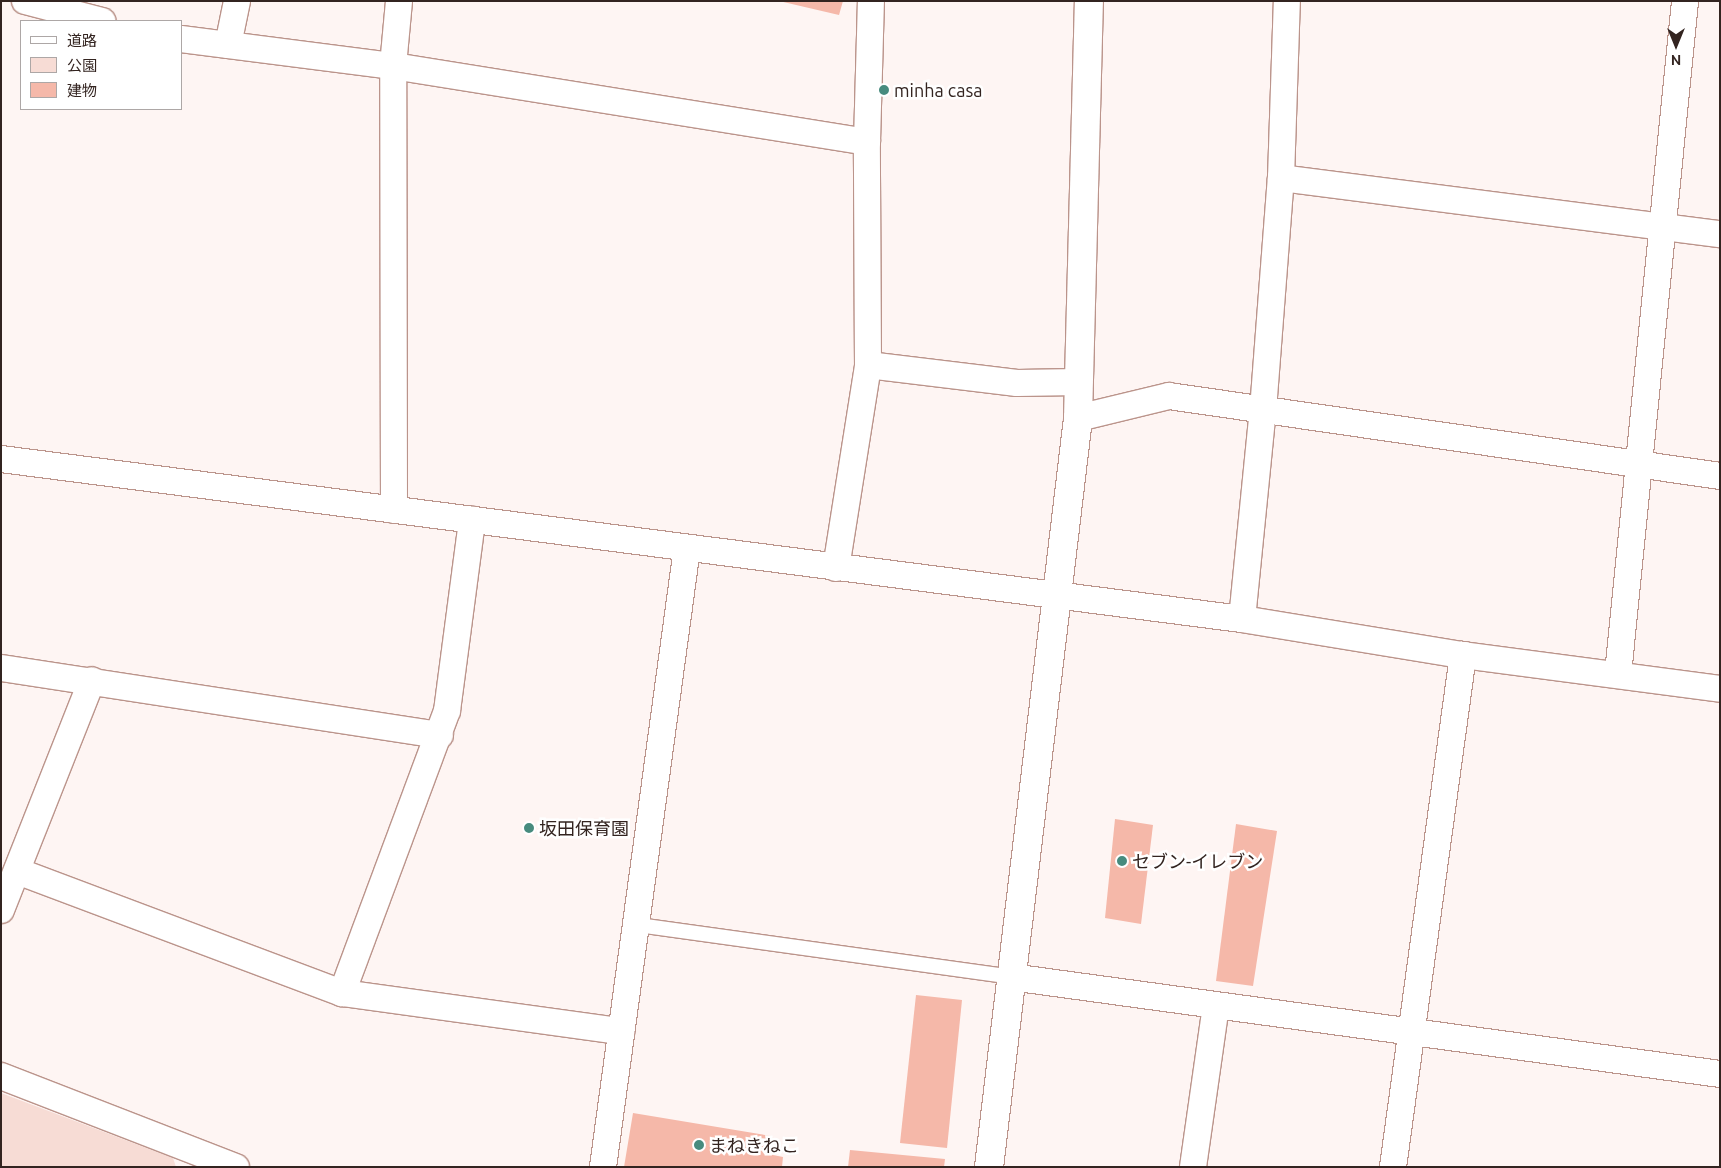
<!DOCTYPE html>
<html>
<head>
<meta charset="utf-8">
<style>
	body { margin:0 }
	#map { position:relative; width:1721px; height:1168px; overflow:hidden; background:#fef5f3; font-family:Ubuntu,"Noto Sans JP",sans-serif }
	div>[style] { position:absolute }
	.green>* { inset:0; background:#f7dcd5 }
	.building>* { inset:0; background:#f5b8a9 }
	.roads { filter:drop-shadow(1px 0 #bb948b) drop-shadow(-1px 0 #bb948b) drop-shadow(0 1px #bb948b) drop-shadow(0 -1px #bb948b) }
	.service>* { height:14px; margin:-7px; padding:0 7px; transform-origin:7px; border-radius:7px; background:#fff }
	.minor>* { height:26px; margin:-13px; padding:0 13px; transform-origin:13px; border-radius:13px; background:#fff }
	.tertiary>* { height:28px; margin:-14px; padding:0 14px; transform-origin:14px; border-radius:14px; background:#fff }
	.dots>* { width:14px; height:14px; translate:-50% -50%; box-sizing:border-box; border:2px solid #fff; border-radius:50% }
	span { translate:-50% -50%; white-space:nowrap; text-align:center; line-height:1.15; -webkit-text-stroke:5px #fff; paint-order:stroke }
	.poi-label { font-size:18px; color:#332420 }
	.left { translate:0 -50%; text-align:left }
	.frame { position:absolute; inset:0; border:2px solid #332420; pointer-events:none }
	.legend { position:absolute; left:20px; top:20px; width:162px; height:90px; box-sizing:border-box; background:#fff; border:1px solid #ada7a6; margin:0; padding:6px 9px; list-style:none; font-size:15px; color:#332420 }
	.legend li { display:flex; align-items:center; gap:10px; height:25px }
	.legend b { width:25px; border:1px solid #ada7a6 }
	.north { position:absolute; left:1651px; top:20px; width:50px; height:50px; -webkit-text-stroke:4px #fff; paint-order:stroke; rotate:180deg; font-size:14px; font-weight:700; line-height:20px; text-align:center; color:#332420 }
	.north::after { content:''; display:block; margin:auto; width:18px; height:22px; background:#332420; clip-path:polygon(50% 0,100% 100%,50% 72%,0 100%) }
</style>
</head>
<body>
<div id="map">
	<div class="green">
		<div style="clip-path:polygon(1px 1093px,173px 1158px,176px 1167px,1px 1167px)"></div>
	</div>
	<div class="building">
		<div style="clip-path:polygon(779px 1px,843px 1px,839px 15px)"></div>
		<div style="clip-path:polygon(1115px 819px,1153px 825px,1141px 924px,1105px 918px)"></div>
		<div style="clip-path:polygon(1236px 824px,1277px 831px,1253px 986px,1216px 981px)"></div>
		<div style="clip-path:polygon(916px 995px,962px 1000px,947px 1148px,900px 1143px)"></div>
		<div style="clip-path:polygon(633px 1113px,771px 1136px,768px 1154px,783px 1157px,782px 1167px,624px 1167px)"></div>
		<div style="clip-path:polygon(850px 1150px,945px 1159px,944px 1167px,848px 1167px)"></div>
	</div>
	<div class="roads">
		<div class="service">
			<div style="left:638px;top:925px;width:377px;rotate:7.9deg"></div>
		</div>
		<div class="minor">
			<div style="left:25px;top:1px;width:80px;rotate:14.6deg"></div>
			<div style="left:181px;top:39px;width:214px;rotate:7.3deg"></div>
			<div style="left:393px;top:66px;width:480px;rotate:9.1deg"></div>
			<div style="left:228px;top:45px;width:45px;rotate:-78.4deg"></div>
			<div style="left:1281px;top:178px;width:443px;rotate:7.3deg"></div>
			<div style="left:868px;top:365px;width:150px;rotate:6.9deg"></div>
			<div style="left:1017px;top:383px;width:62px;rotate:-0.9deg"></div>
			<div style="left:1078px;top:418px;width:94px;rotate:-13.6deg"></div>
			<div style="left:1169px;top:396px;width:557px;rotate:8.26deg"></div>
			<div style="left:1px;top:459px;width:1251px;rotate:7.35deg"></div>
			<div style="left:1242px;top:619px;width:224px;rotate:9.3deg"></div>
			<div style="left:1463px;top:655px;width:259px;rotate:7.5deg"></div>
			<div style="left:394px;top:510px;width:444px;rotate:-90.1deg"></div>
			<div style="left:393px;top:66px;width:65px;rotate:-84.7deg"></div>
			<div style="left:836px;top:568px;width:206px;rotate:-81deg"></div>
			<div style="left:868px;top:365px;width:223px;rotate:-90.3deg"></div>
			<div style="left:867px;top:142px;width:141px;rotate:-88.4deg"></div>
			<div style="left:1242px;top:619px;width:210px;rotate:-84.3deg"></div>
			<div style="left:1263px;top:410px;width:233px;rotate:-85.6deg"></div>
			<div style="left:1281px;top:178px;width:177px;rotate:-88.1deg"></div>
			<div style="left:1px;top:668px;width:444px;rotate:8.7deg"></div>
			<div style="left:1618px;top:674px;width:676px;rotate:-84.31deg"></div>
			<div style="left:17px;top:871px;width:347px;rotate:20.6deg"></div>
			<div style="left:342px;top:993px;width:282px;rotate:7.8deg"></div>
			<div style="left:1px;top:910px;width:247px;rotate:-68.4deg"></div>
			<div style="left:1011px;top:977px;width:716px;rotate:7.79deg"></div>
			<div style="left:342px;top:993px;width:301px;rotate:-69.6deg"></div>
			<div style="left:447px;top:711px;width:193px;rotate:-82.5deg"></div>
			<div style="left:1px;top:1076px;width:252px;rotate:21.2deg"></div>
			<div style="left:603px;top:1167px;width:625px;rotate:-82.27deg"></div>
			<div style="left:1193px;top:1167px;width:163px;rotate:-81.9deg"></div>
			<div style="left:1393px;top:1167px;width:517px;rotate:-82.21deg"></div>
		</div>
		<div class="tertiary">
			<div style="left:989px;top:1167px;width:754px;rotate:-83.22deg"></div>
			<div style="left:1078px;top:418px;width:417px;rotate:-88.5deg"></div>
		</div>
	</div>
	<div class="dots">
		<div style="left:884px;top:90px;background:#478b7e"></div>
		<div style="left:529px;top:828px;background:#478b7e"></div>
		<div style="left:1122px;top:861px;background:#478b7e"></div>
		<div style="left:699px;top:1145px;background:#478b7e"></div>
	</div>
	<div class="poi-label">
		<span class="left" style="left:894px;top:90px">minha casa</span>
		<span class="left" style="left:539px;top:828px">坂田保育園</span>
		<span class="left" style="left:1132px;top:861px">セブン-イレブン</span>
		<span class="left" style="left:709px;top:1145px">まねきねこ</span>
	</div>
	<div class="frame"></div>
	<ul class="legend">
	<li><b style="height:6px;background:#fff"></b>道路</li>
	<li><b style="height:14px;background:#f7dcd5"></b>公園</li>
	<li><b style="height:14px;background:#f5b8a9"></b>建物</li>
	</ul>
	<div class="north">N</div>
</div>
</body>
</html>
